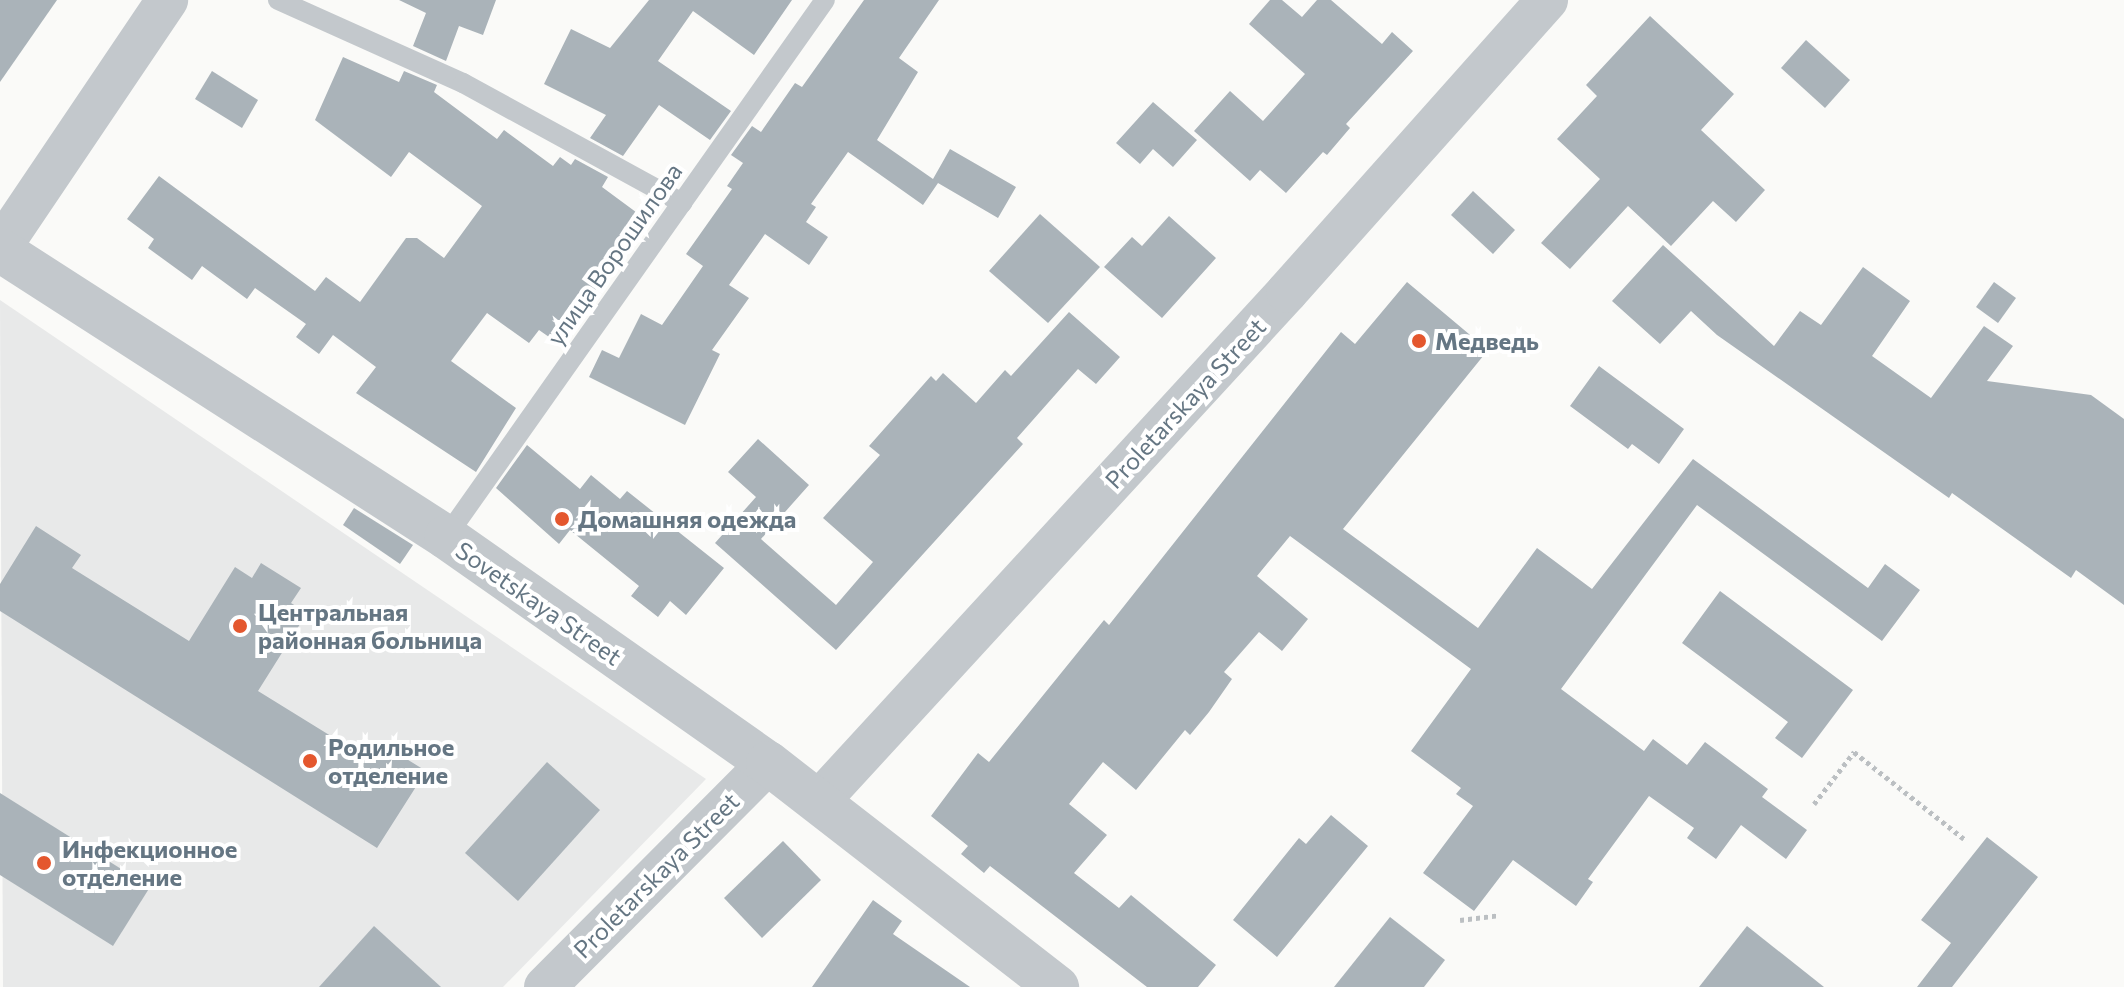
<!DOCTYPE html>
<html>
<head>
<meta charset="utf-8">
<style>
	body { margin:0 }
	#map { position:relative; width:2124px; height:987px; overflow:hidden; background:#fafaf8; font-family:Commissioner,sans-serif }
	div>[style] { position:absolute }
	.built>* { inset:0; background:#e8e9e9 }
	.building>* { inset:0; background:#aab3b9 }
	.path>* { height:5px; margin-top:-2.5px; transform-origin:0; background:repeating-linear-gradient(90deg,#bbbfc2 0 4px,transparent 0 8px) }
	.service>* { height:20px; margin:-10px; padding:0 10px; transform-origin:10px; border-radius:10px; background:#c3c8cc }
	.minor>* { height:42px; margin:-21px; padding:0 21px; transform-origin:21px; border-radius:21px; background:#c3c8cc }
	.tertiary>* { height:44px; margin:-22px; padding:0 22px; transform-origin:22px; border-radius:22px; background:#c3c8cc }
	.dots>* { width:22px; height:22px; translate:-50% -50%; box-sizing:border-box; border:4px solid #fff; border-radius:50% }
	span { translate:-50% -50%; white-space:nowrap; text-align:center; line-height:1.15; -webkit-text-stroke:8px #fff; paint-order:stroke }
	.street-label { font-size:24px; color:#657683 }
	.poi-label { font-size:24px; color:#657683; font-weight:700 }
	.left { translate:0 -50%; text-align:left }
</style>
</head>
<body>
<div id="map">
	<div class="built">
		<div style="clip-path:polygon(0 300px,706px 779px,503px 987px,3px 987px)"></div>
	</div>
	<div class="building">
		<div style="clip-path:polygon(0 0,57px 0,0 82px)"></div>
		<div style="clip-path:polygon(399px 0,496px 0,483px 35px,459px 26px,446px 61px,413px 46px,426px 13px)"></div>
		<div style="clip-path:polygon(649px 0,792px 0,754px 55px,693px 11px,658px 61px,731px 111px,710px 140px,659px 105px,623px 156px,590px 138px,606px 115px,544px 84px,571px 29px,610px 48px)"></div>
		<div style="clip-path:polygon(864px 0,939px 0,899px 58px,918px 72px,877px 140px,933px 179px,950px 149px,1016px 187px,998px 218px,938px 183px,923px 205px,848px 152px,811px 204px,816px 207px,806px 222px,828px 237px,809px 265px,765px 234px,729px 285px,749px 298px,712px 350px,720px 354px,685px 425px,589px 377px,602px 350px,619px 358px,641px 314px,662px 325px,703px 266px,686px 254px,732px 189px,727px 186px,743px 163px,731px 155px,752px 126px,761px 132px,795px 83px,802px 87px)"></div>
		<div style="clip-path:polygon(1270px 0,1282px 0,1302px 17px,1317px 0,1331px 0,1382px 44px,1392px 32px,1413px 51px,1346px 124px,1350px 128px,1327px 155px,1323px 152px,1286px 193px,1260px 170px,1250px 181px,1194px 131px,1230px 91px,1263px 121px,1305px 74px,1249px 24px)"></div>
		<div style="clip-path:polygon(1650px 16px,1734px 94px,1701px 130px,1765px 190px,1736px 222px,1713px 201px,1671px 246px,1628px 206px,1570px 269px,1541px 243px,1600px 179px,1557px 139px,1597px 96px,1586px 85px)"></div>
		<div style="clip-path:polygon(1806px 40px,1850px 80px,1825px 108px,1781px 68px)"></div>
		<div style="clip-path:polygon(343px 57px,399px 82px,404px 71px,437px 85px,434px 92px,497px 139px,504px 130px,553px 166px,560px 157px,571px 165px,575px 159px,608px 177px,602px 187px,644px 218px,559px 344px,539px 330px,529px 343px,487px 313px,451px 361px,516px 408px,476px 472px,356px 393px,376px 367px,333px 335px,319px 354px,296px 337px,306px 324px,255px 288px,247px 299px,202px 266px,192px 280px,148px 248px,154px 239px,127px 219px,159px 176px,315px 291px,326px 277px,360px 302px,406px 238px,417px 238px,444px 258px,482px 206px,409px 152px,391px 177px,315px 120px)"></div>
		<div style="clip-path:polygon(212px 71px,258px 100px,242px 128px,195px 99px)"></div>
		<div style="clip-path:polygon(1153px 102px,1197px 140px,1173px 167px,1153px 149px,1140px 164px,1116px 143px)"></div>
		<div style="clip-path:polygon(1473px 191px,1515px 230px,1493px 254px,1451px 215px)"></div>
		<div style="clip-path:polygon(1040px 214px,1100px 267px,1048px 323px,989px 271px)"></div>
		<div style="clip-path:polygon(1169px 216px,1216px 258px,1162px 318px,1104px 267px,1132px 237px,1142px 246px)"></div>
		<div style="clip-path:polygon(1663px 245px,1774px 346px,1800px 311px,1821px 325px,1863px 267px,1910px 301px,1872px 356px,1931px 398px,1984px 326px,2013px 346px,1987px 381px,2091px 395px,2124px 419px,2124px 605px,2076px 570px,2071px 578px,1952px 493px,1949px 498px,1717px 335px,1691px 311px,1660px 344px,1612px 301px)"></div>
		<div style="clip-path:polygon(1407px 282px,1488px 350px,1343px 529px,1478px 628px,1537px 548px,1592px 589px,1693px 459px,1868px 588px,1885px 564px,1920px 590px,1882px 641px,1697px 505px,1561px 689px,1644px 751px,1653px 739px,1687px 765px,1705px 742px,1768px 789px,1762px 797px,1807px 830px,1786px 859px,1741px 825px,1716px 859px,1687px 838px,1694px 828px,1649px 796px,1588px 879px,1593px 882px,1576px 906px,1513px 860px,1474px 911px,1423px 873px,1473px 806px,1456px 794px,1461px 788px,1411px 751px,1471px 669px,1290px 536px,1257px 576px,1308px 619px,1282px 651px,1259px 632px,1224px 672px,1232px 679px,1209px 712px,1190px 735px,1185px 730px,1136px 790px,1103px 762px,1069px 804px,1107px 835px,1074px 873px,1119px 908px,1131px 895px,1216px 965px,1198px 987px,1147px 987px,990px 866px,984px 873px,961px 854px,968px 846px,931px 816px,978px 753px,989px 762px,1104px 620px,1109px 625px,1341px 332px,1355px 344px)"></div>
		<div style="clip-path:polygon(1994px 282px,2016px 298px,1998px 323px,1976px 307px)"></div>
		<div style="clip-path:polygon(1069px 312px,1120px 357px,1096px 384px,1078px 369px,1017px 438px,1023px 444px,836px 650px,715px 543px,756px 497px,728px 472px,758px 439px,809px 485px,761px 539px,836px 605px,873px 562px,823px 518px,880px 455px,869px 446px,931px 376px,936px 381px,943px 373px,976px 403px,1005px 370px,1011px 376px)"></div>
		<div style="clip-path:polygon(1599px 366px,1684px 429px,1659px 464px,1632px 444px,1628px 449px,1570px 406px)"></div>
		<div style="clip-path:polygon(527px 445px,580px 489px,591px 475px,620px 499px,627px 491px,724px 568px,686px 615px,670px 601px,658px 617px,631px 596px,639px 586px,570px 530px,559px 544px,496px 488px)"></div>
		<div style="clip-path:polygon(354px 508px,413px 545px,400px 564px,343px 525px)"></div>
		<div style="clip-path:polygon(36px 526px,81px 555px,72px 568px,189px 641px,235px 567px,252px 578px,261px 563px,301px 588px,291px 603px,307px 613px,258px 691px,373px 762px,384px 745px,426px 771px,377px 848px,0 611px,0 584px)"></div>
		<div style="clip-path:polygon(1720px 591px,1853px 690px,1802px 758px,1775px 738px,1788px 722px,1682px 643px)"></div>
		<div style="clip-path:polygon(547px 762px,600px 810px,518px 901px,465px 853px)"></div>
		<div style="clip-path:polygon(0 793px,150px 887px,113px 946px,0 875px)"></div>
		<div style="clip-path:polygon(1331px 815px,1368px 846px,1277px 957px,1233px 920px,1299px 838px,1306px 844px)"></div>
		<div style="clip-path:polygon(1987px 837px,2038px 877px,1952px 987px,1917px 987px,1951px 943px,1921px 920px)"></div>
		<div style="clip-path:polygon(783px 841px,821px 880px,762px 938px,724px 898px)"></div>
		<div style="clip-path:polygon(873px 900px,902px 921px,893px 934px,970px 987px,812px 987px)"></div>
		<div style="clip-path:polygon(1390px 917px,1445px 960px,1424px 987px,1334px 987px)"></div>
		<div style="clip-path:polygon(374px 926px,441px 987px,319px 987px)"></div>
		<div style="clip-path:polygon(1747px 926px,1824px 987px,1699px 987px)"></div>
	</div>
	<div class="path">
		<div style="left:1814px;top:804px;width:66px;rotate:-52.4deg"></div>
		<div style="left:1854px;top:752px;width:140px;rotate:38.3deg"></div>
		<div style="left:1460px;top:920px;width:38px;rotate:-7deg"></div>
	</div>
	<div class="service">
		<div style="left:278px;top:0;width:203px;rotate:24.2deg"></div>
		<div style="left:463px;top:83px;width:250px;rotate:28.7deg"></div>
		<div style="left:446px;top:537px;width:657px;rotate:-54.79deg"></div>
	</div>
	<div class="minor">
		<div style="left:0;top:248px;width:299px;rotate:-56deg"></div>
		<div style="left:819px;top:801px;width:691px;rotate:-47.4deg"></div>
		<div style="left:1287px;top:292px;width:391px;rotate:-48.3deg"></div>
		<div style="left:545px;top:987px;width:316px;rotate:-45.1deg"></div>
	</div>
	<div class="tertiary">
		<div style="left:0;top:250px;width:530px;rotate:32.76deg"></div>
		<div style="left:446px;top:537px;width:393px;rotate:35.1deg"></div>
		<div style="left:768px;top:763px;width:366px;rotate:37.8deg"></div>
	</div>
	<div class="dots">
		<div style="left:1419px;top:341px;background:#e4572e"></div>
		<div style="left:562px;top:519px;background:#e4572e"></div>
		<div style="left:240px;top:626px;background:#e4572e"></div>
		<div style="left:310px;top:761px;background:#e4572e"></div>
		<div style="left:44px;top:863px;background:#e4572e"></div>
	</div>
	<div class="street-label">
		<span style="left:614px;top:254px;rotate:-55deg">улица Ворошилова</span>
		<span style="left:1185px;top:403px;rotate:-47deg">Proletarskaya Street</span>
		<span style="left:539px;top:603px;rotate:35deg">Sovetskaya Street</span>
		<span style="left:656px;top:875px;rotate:-45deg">Proletarskaya Street</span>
	</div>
	<div class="poi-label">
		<span class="left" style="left:1435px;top:341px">Медведь</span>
		<span class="left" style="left:578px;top:519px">Домашняя одежда</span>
		<span class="left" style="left:258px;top:626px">Центральная<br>районная больница</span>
		<span class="left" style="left:328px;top:761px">Родильное<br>отделение</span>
		<span class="left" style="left:62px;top:863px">Инфекционное<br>отделение</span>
	</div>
</div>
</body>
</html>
